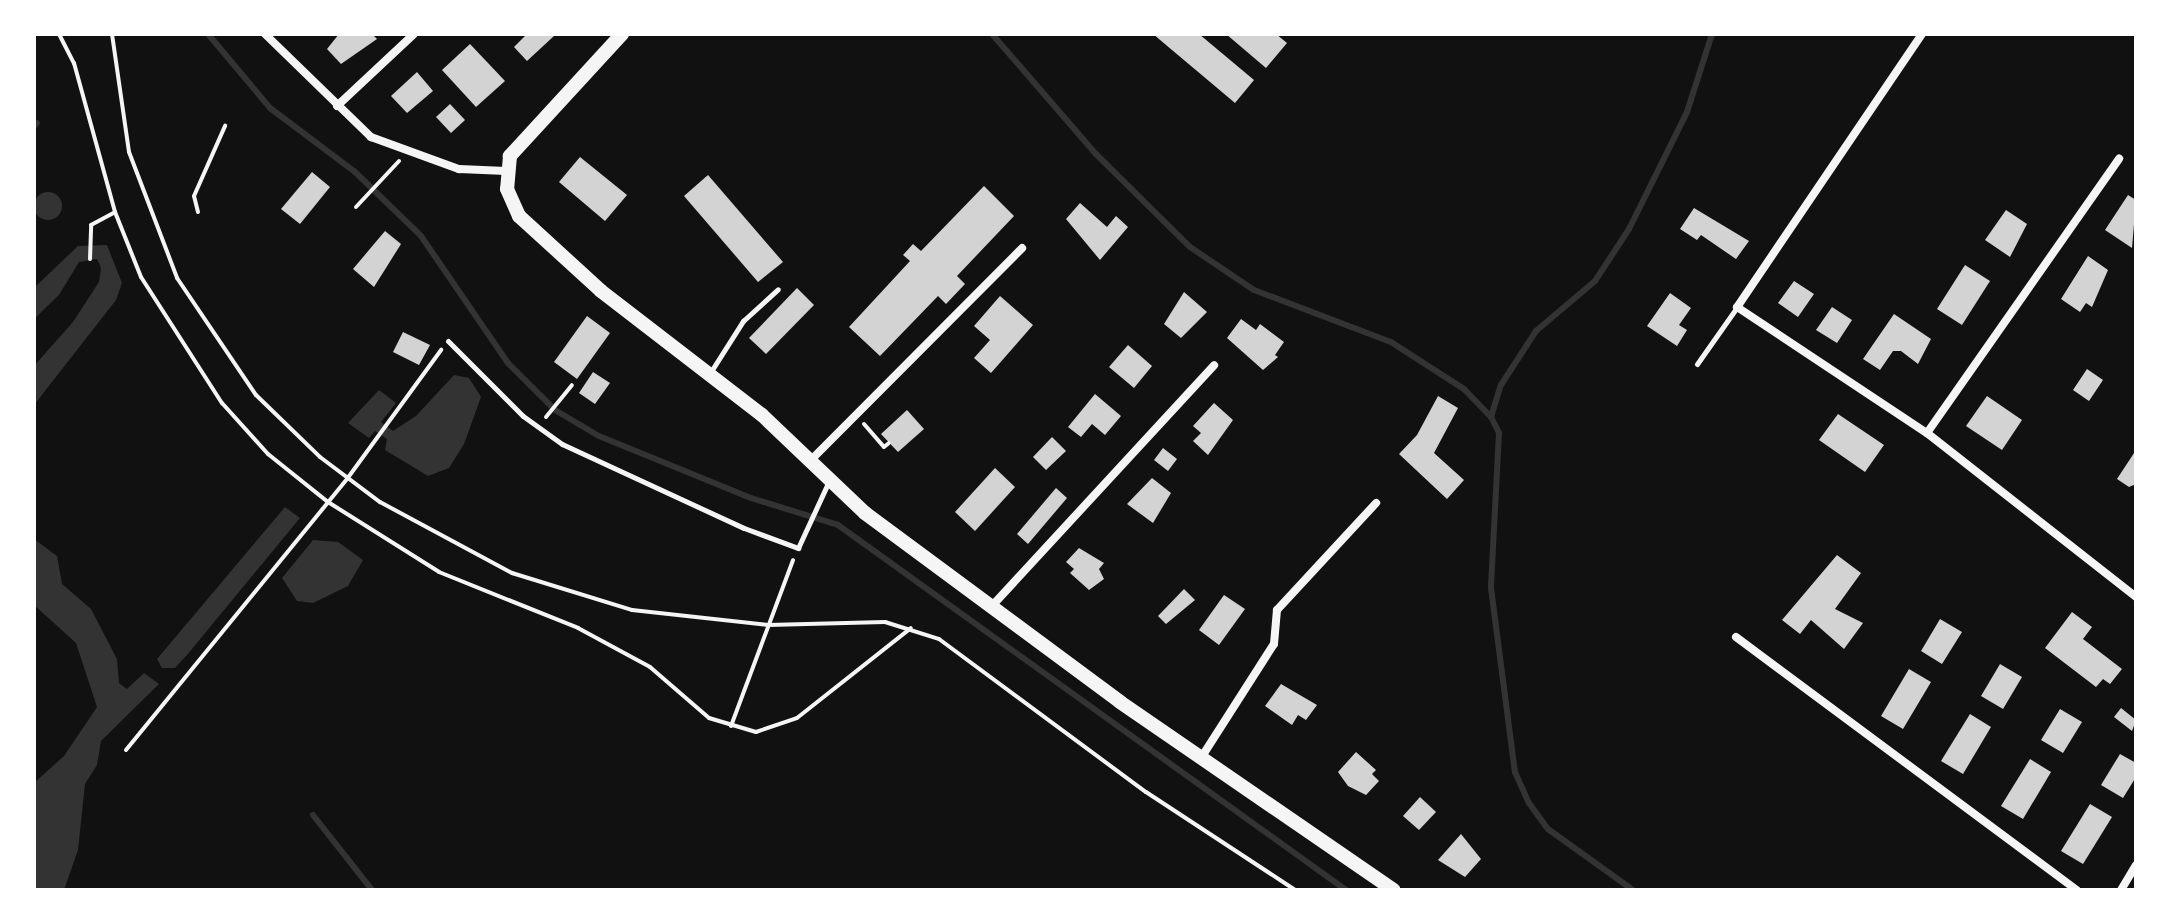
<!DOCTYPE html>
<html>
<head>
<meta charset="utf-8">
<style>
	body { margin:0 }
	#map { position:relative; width:2170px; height:924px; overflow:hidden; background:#111; font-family:Rubik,sans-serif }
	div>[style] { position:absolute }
	.water>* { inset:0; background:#333 }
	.round { border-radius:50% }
	.stream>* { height:6px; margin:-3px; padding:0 3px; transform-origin:3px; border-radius:3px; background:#333 }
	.building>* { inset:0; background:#d3d3d3 }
	.path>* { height:4px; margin:-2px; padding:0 2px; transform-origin:2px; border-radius:2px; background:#f5f5f5 }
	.service>* { height:5px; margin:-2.5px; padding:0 2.5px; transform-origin:2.5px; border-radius:2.5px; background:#f5f5f5 }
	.minor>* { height:8px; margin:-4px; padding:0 4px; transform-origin:4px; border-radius:4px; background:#f5f5f5 }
	.tertiary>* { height:14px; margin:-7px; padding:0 7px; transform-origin:7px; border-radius:7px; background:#f5f5f5 }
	span { translate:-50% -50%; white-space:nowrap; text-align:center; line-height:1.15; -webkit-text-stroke:6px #fff; paint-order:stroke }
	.frame { position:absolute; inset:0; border:36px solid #fff; pointer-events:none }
</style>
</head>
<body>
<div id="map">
	<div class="water">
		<div class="round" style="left:34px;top:192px;width:28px;height:28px"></div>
		<div style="clip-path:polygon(107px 245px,122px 283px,116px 300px,34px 405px,34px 366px,73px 322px,99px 282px,101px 268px,97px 259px,79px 262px,59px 295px,34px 319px,34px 288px,78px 246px)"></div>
		<div style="clip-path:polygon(454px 375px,469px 378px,481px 397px,464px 444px,449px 468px,428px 476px,385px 450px,387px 439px,375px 431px,369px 438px,348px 423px,379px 390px,396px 403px,381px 422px,393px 431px,416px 416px)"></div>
		<div style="clip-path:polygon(285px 507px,300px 518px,187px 655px,175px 668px,162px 668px,157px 659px)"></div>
		<div style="clip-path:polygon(34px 539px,57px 556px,62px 584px,91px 609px,117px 659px,119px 683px,127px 689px,144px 673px,159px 684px,101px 741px,97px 765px,85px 784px,78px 850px,64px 890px,34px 890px,34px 783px,64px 756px,97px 707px,76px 643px,34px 605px)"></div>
		<div style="clip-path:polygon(313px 540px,338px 542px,363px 560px,348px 586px,313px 603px,297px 601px,282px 578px)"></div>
	</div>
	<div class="stream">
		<div style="left:208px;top:34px;width:97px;rotate:50deg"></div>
		<div style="left:270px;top:108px;width:105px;rotate:36.9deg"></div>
		<div style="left:354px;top:171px;width:93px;rotate:44.1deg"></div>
		<div style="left:421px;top:236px;width:154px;rotate:55.6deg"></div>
		<div style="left:508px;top:363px;width:66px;rotate:45deg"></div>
		<div style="left:555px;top:410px;width:51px;rotate:30.6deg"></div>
		<div style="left:599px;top:436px;width:164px;rotate:22.2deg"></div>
		<div style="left:751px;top:498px;width:91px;rotate:17.2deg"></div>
		<div style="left:838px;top:525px;width:626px;rotate:35.7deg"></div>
		<div style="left:992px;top:34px;width:159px;rotate:49.1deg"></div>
		<div style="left:1096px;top:154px;width:132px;rotate:44.7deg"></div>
		<div style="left:1190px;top:247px;width:77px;rotate:33.9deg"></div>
		<div style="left:1254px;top:290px;width:147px;rotate:20.8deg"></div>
		<div style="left:1391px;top:342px;width:87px;rotate:32.8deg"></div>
		<div style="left:1464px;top:389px;width:39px;rotate:46deg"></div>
		<div style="left:1491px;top:417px;width:18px;rotate:63deg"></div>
		<div style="left:1499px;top:433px;width:155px;rotate:93deg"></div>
		<div style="left:1491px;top:588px;width:186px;rotate:82.6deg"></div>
		<div style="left:1515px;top:772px;width:34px;rotate:66deg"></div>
		<div style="left:1529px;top:803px;width:32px;rotate:54deg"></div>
		<div style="left:1548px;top:829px;width:105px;rotate:35.7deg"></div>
		<div style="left:34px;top:126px;width:4px;rotate:-45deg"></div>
		<div style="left:1491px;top:417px;width:34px;rotate:-73deg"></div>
		<div style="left:1501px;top:385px;width:64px;rotate:-57.1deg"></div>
		<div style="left:1536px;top:331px;width:77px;rotate:-40.3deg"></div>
		<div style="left:1595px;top:281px;width:62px;rotate:-56.8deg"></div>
		<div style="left:1629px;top:229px;width:131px;rotate:-63.6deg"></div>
		<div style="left:1687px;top:112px;width:82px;rotate:-72.2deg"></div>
		<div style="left:313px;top:815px;width:95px;rotate:51.8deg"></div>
	</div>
	<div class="building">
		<div style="clip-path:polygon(339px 34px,372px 34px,377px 39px,341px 64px,327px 49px)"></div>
		<div style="clip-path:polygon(527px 34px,554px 36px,527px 61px,514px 47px)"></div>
		<div style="clip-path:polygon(1153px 34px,1199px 34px,1254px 80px,1235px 103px)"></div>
		<div style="clip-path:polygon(1226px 34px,1276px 34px,1287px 43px,1266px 68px)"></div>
		<div style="clip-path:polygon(470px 44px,505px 81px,476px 107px,442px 70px)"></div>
		<div style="clip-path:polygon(417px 72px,433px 91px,407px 113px,391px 96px)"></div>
		<div style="clip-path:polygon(450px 104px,465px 120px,451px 133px,436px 117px)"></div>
		<div style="clip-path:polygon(580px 157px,627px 195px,605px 221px,559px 182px)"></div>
		<div style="clip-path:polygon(312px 172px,330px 187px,300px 224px,281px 209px)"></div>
		<div style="clip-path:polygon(708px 175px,783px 262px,758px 282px,684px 196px)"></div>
		<div style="clip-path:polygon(984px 186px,1014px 216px,957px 276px,965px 284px,946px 304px,938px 296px,880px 356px,849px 327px,910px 261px,903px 255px,913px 244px,921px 251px)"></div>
		<div style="clip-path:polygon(2128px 195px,2136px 200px,2132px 248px,2105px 230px)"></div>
		<div style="clip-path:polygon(1080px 203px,1107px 227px,1116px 216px,1128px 227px,1100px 260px,1066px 219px)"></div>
		<div style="clip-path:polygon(1694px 208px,1749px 241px,1736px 259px,1701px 235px,1697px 240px,1680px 229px)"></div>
		<div style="clip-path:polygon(2006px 210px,2027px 224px,2010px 257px,1985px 240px)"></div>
		<div style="clip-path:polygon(385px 231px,401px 244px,374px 287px,353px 269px)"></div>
		<div style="clip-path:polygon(2088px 256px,2108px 270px,2092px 307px,2086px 303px,2080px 312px,2061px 299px)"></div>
		<div style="clip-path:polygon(1965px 265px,1990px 281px,1962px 325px,1937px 309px)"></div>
		<div style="clip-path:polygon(1794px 281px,1814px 294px,1798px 317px,1778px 303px)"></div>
		<div style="clip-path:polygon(797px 288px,814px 305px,766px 354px,749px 338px)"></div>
		<div style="clip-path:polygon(1184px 292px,1207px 312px,1181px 338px,1164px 324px)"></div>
		<div style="clip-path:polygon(1670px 293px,1691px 308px,1679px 325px,1687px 330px,1677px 346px,1647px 326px)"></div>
		<div style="clip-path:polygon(1000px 296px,1033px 325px,991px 373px,974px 358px,990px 340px,974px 326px)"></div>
		<div style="clip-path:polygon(1832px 307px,1852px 320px,1837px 343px,1816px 330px)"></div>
		<div style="clip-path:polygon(1894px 314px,1931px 339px,1918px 364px,1901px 351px,1893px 351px,1880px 370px,1863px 359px)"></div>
		<div style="clip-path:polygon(587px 316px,610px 333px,577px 379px,554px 362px)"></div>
		<div style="clip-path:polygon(1241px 319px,1256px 330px,1260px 324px,1284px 342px,1275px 355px,1278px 357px,1263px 370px,1227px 338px)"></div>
		<div style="clip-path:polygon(403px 332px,430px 345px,419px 365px,393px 352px)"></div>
		<div style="clip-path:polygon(1128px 345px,1152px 366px,1134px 388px,1109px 367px)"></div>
		<div style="clip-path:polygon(2087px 369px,2103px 380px,2089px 401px,2073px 390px)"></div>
		<div style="clip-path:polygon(593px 372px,610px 383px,595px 404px,579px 393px)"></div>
		<div style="clip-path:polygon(1095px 394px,1121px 416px,1105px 435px,1092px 424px,1081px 437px,1068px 427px)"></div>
		<div style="clip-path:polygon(1438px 396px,1458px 408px,1434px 453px,1464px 480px,1447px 499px,1399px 454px,1417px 435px)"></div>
		<div style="clip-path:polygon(1987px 396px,2022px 420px,2002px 450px,1966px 426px)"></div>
		<div style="clip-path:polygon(1214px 403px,1233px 420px,1208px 455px,1193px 441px,1201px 433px,1193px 426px)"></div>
		<div style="clip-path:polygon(907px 410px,924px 429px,898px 452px,881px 434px)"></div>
		<div style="clip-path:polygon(1838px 414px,1884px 445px,1865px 472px,1819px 440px)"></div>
		<div style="clip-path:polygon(1052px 437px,1066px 451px,1046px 470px,1033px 457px)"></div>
		<div style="clip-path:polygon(1163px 448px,1177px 459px,1168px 471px,1154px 460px)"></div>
		<div style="clip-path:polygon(2136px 450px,2136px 484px,2129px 487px,2117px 479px)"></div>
		<div style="clip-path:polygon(995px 468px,1015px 487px,975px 531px,955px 512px)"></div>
		<div style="clip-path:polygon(1152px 478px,1171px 493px,1153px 523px,1127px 504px)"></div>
		<div style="clip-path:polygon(1056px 488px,1067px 498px,1028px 544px,1017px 534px)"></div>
		<div style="clip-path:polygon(1079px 548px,1104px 563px,1099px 569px,1104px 579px,1089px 590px,1070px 573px,1074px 569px,1066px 562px)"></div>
		<div style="clip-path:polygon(1837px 555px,1861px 573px,1835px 609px,1863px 623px,1844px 649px,1811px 620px,1800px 634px,1782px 620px)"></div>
		<div style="clip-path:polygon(1184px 589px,1195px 600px,1166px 624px,1158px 616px)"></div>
		<div style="clip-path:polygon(1224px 595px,1245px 609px,1219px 645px,1199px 630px)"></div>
		<div style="clip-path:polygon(2072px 612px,2092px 627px,2083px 639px,2122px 669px,2110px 684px,2103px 679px,2096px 687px,2045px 648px)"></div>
		<div style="clip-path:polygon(1940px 619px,1962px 632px,1942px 664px,1921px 651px)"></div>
		<div style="clip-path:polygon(2000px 664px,2022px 677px,2003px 709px,1981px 696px)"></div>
		<div style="clip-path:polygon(1909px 669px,1931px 682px,1903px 729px,1881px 716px)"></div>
		<div style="clip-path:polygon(1281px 684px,1317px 705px,1306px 720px,1298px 715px,1292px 725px,1265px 706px)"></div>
		<div style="clip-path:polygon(2121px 708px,2136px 720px,2132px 731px,2114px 717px)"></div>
		<div style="clip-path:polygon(2060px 709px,2082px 722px,2063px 753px,2041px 740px)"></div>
		<div style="clip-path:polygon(1970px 714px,1991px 727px,1963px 774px,1941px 761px)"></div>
		<div style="clip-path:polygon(1356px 752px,1376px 770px,1372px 774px,1379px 781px,1366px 795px,1348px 786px,1338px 772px)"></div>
		<div style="clip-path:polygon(2120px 754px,2136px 763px,2136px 777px,2123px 798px,2101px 785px)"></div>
		<div style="clip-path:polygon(2030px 759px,2051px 772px,2023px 819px,2001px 806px)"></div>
		<div style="clip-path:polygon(1420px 797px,1436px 812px,1419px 830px,1403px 816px)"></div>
		<div style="clip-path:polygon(2090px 804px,2112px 817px,2083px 864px,2061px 851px)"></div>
		<div style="clip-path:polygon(1461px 834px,1481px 859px,1465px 877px,1438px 860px)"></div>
	</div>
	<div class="path">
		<div style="left:59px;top:34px;width:33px;rotate:63deg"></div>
		<div style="left:74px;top:63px;width:155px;rotate:74.6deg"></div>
		<div style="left:115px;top:212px;width:70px;rotate:68.2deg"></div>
		<div style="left:141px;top:277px;width:150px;rotate:57.3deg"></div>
		<div style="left:222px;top:403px;width:69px;rotate:48deg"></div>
		<div style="left:268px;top:454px;width:77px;rotate:38.7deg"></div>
		<div style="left:328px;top:502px;width:131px;rotate:32.2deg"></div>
		<div style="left:439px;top:572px;width:150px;rotate:21.9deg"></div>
		<div style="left:578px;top:628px;width:82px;rotate:28.4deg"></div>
		<div style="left:650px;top:667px;width:78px;rotate:40.8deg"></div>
		<div style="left:709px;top:718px;width:49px;rotate:16.6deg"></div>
		<div style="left:756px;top:732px;width:43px;rotate:-18.9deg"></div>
		<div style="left:797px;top:718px;width:145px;rotate:-38.3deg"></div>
		<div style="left:112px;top:34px;width:119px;rotate:81.8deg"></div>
		<div style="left:129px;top:152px;width:135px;rotate:69.1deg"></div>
		<div style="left:177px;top:278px;width:141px;rotate:56deg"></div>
		<div style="left:256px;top:395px;width:89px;rotate:44.1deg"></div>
		<div style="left:320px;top:457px;width:75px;rotate:36.9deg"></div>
		<div style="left:380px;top:502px;width:150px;rotate:28.3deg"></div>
		<div style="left:512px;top:573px;width:126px;rotate:17.1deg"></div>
		<div style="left:632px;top:610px;width:137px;rotate:6.3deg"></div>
		<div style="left:768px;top:625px;width:117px;rotate:-1.5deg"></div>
		<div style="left:885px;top:622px;width:57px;rotate:17.5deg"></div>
		<div style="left:939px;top:639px;width:257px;rotate:36.5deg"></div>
		<div style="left:1146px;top:792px;width:178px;rotate:33.3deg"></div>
		<div style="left:356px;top:207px;width:63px;rotate:-46.9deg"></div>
		<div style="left:198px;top:212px;width:16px;rotate:-104deg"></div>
		<div style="left:194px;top:196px;width:77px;rotate:-66.1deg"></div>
		<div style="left:90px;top:259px;width:34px;rotate:-88deg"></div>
		<div style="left:91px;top:225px;width:27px;rotate:-28deg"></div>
		<div style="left:546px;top:417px;width:41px;rotate:-50.9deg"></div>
		<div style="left:864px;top:424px;width:30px;rotate:49deg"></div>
		<div style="left:884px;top:447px;width:6px;rotate:-39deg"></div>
		<div style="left:731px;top:726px;width:177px;rotate:-69.5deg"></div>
		<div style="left:126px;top:750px;width:350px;rotate:-50.8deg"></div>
		<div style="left:347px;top:479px;width:160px;rotate:-53.9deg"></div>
	</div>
	<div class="service">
		<div style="left:448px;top:341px;width:106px;rotate:45deg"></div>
		<div style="left:523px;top:416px;width:48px;rotate:35.7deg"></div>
		<div style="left:562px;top:444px;width:200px;rotate:24.8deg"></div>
		<div style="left:744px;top:528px;width:58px;rotate:20.3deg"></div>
		<div style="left:798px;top:548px;width:72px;rotate:-65.2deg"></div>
		<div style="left:1697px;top:364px;width:70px;rotate:-54.9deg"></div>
		<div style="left:710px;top:373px;width:62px;rotate:-57.6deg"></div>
		<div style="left:743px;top:321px;width:47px;rotate:-42.4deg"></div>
	</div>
	<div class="minor">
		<div style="left:265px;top:34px;width:148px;rotate:44.2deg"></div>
		<div style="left:371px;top:137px;width:94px;rotate:20deg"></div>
		<div style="left:459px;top:169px;width:47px;rotate:2.4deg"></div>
		<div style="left:1922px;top:34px;width:330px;rotate:124.1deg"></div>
		<div style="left:1737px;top:307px;width:228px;rotate:33.6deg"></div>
		<div style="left:1927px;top:433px;width:266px;rotate:38.1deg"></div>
		<div style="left:337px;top:106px;width:105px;rotate:-43.1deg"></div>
		<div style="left:1927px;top:433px;width:335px;rotate:-55deg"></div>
		<div style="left:809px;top:462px;width:302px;rotate:-45.1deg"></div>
		<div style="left:991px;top:607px;width:329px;rotate:-47.3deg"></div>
		<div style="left:1736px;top:637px;width:425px;rotate:36.6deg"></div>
		<div style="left:1201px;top:758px;width:135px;rotate:-57.4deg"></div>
		<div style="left:1274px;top:644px;width:34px;rotate:-85deg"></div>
		<div style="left:1277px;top:610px;width:146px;rotate:-47.2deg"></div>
		<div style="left:2121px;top:890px;width:29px;rotate:-59deg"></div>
	</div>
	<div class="tertiary">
		<div style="left:622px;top:34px;width:166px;rotate:132.6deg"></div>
		<div style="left:510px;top:156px;width:33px;rotate:95deg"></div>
		<div style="left:507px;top:189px;width:30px;rotate:66deg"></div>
		<div style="left:519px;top:216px;width:111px;rotate:42.4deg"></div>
		<div style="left:601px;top:291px;width:203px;rotate:37.6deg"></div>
		<div style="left:762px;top:415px;width:142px;rotate:43.6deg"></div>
		<div style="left:865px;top:513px;width:317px;rotate:36.5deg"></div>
		<div style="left:1120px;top:702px;width:332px;rotate:34.5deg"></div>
	</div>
	<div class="frame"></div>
</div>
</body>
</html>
